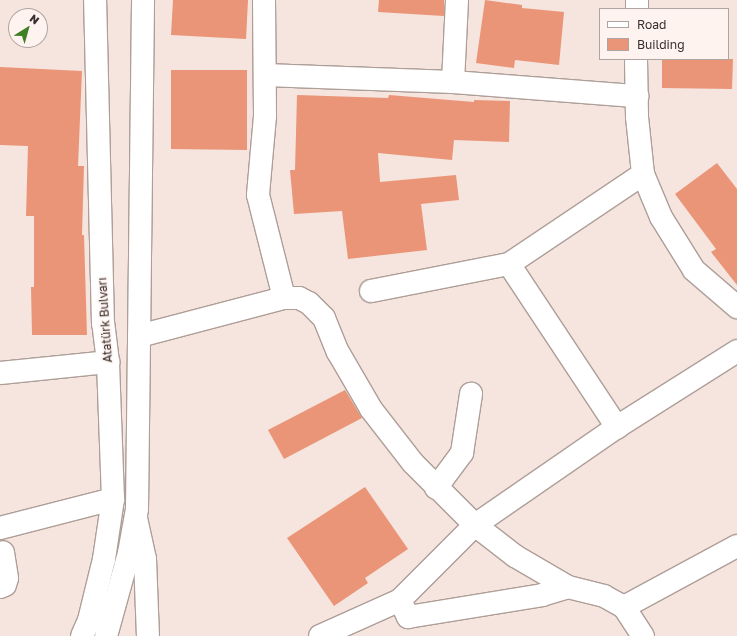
<!DOCTYPE html>
<html>
<head>
<meta charset="utf-8">
<style>
	body { margin:0 }
	#map { position:relative; width:737px; height:636px; overflow:hidden; background:#f6e4de; font-family:"Golos Text",sans-serif }
	div>[style] { position:absolute }
	.building>* { inset:0; background:#ea9577 }
	.roads { filter:drop-shadow(1px 0 #ae9e98) drop-shadow(-1px 0 #ae9e98) drop-shadow(0 1px #ae9e98) drop-shadow(0 -1px #ae9e98) }
	.minor>* { height:22px; margin:-11px; padding:0 11px; transform-origin:11px; border-radius:11px; background:#fff }
	.major>* { height:22px; margin:-11px; padding:0 11px; transform-origin:11px; border-radius:11px; background:#fff }
	span { translate:-50% -50%; white-space:nowrap; text-align:center; line-height:1.15; -webkit-text-stroke:3px #fef3ef; paint-order:stroke }
	.street-label { font-size:12px; color:#352e2c }
	.legend { position:absolute; left:599px; top:8px; width:130px; height:52px; box-sizing:border-box; background:#fef3ef; border:1px solid #aea4a1; margin:0; padding:5px 7px; list-style:none; font-size:12px; color:#352e2c }
	.legend li { display:flex; align-items:center; gap:8px; height:20px }
	.legend b { width:20px; border:1px solid #aea4a1 }
	.north { position:absolute; left:8px; top:8px; width:40px; height:40px; box-sizing:border-box; background:#fef3ef; border:1px solid #aea4a1; border-radius:50%; rotate:37deg; font-size:11px; font-weight:700; line-height:16px; text-align:center; color:#352e2c }
	.north::after { content:''; display:block; margin:auto; width:14px; height:18px; background:#3d8124; clip-path:polygon(50% 0,100% 100%,50% 72%,0 100%) }
</style>
</head>
<body>
<div id="map">
	<div class="building">
		<div style="clip-path:polygon(173px 0,248px 0,246px 39px,171px 35px)"></div>
		<div style="clip-path:polygon(379px 0,444px 0,444px 16px,378px 12px)"></div>
		<div style="clip-path:polygon(485px 0,522px 5px,522px 8px,564px 12px,559px 65px,515px 60px,514px 68px,476px 63px)"></div>
		<div style="clip-path:polygon(662px 59px,733px 59px,732px 89px,662px 88px)"></div>
		<div style="clip-path:polygon(0 67px,82px 71px,78px 166px,84px 166px,82px 235px,84px 235px,87px 335px,32px 335px,31px 287px,34px 287px,34px 216px,26px 216px,28px 146px,0 145px)"></div>
		<div style="clip-path:polygon(171px 70px,247px 70px,247px 150px,171px 149px)"></div>
		<div style="clip-path:polygon(297px 95px,388px 98px,389px 95px,474px 102px,474px 100px,510px 101px,509px 142px,454px 140px,452px 160px,378px 153px,380px 182px,456px 175px,459px 200px,421px 204px,427px 250px,348px 259px,342px 211px,294px 214px,290px 170px,295px 170px)"></div>
		<div style="clip-path:polygon(717px 163px,737px 189px,737px 285px,711px 252px,716px 249px,675px 194px)"></div>
		<div style="clip-path:polygon(345px 390px,362px 418px,284px 459px,268px 430px)"></div>
		<div style="clip-path:polygon(365px 487px,408px 549px,365px 578px,368px 583px,334px 606px,287px 538px)"></div>
	</div>
	<div class="roads">
		<div class="minor">
			<div style="left:264px;top:0;width:116px;rotate:89.5deg"></div>
			<div style="left:265px;top:116px;width:79px;rotate:95.1deg"></div>
			<div style="left:258px;top:195px;width:106px;rotate:75.8deg"></div>
			<div style="left:637px;top:9px;width:9px;rotate:-90deg"></div>
			<div style="left:636px;top:59px;width:58px;rotate:89deg"></div>
			<div style="left:637px;top:117px;width:57px;rotate:84deg"></div>
			<div style="left:643px;top:174px;width:47px;rotate:67.3deg"></div>
			<div style="left:661px;top:217px;width:62px;rotate:58.1deg"></div>
			<div style="left:694px;top:270px;width:57px;rotate:40.7deg"></div>
			<div style="left:265px;top:75px;width:188px;rotate:2.1deg"></div>
			<div style="left:453px;top:82px;width:185px;rotate:4.4deg"></div>
			<div style="left:453px;top:82px;width:82px;rotate:-87.2deg"></div>
			<div style="left:509px;top:264px;width:196px;rotate:56.5deg"></div>
			<div style="left:371px;top:291px;width:141px;rotate:-11.1deg"></div>
			<div style="left:509px;top:264px;width:161px;rotate:-33.9deg"></div>
			<div style="left:139px;top:336px;width:150px;rotate:-14.7deg"></div>
			<div style="left:284px;top:298px;width:15px"></div>
			<div style="left:299px;top:298px;width:11px;rotate:27deg"></div>
			<div style="left:309px;top:303px;width:21px;rotate:45deg"></div>
			<div style="left:324px;top:318px;width:37px;rotate:68deg"></div>
			<div style="left:338px;top:352px;width:66px;rotate:59.9deg"></div>
			<div style="left:371px;top:409px;width:68px;rotate:52.1deg"></div>
			<div style="left:413px;top:463px;width:88px;rotate:45deg"></div>
			<div style="left:475px;top:525px;width:51px;rotate:37.8deg"></div>
			<div style="left:515px;top:556px;width:61px;rotate:30.3deg"></div>
			<div style="left:0;top:373px;width:109px;rotate:-5.8deg"></div>
			<div style="left:436px;top:488px;width:44px;rotate:-53.4deg"></div>
			<div style="left:462px;top:453px;width:60px;rotate:-81.3deg"></div>
			<div style="left:136px;top:518px;width:42px;rotate:77.6deg"></div>
			<div style="left:145px;top:559px;width:77px;rotate:87.8deg"></div>
			<div style="left:0;top:528px;width:117px;rotate:-14.4deg"></div>
			<div style="left:0;top:587px;width:5px;rotate:-22deg"></div>
			<div style="left:5px;top:585px;width:7px;rotate:-74deg"></div>
			<div style="left:7px;top:578px;width:26px;rotate:-99deg"></div>
			<div style="left:400px;top:600px;width:19px;rotate:65deg"></div>
			<div style="left:408px;top:617px;width:136px;rotate:-9.3deg"></div>
			<div style="left:542px;top:595px;width:27px;rotate:-17deg"></div>
			<div style="left:568px;top:587px;width:37px;rotate:14deg"></div>
			<div style="left:604px;top:596px;width:23px;rotate:29deg"></div>
			<div style="left:624px;top:607px;width:35px;rotate:57deg"></div>
			<div style="left:624px;top:607px;width:128px;rotate:-28.4deg"></div>
			<div style="left:320px;top:636px;width:88px;rotate:-24.2deg"></div>
			<div style="left:400px;top:600px;width:106px;rotate:-45deg"></div>
			<div style="left:475px;top:525px;width:173px;rotate:-34.6deg"></div>
			<div style="left:617px;top:427px;width:142px;rotate:-32.3deg"></div>
		</div>
		<div class="major">
			<div style="left:82px;top:636px;width:17px;rotate:-66deg"></div>
			<div style="left:89px;top:620px;width:63px;rotate:-76.2deg"></div>
			<div style="left:104px;top:559px;width:61px;rotate:-81.5deg"></div>
			<div style="left:113px;top:499px;width:137px;rotate:-92.1deg"></div>
			<div style="left:108px;top:362px;width:38px;rotate:-97deg"></div>
			<div style="left:103px;top:324px;width:324px;rotate:-91.4deg"></div>
			<div style="left:106px;top:636px;width:86px;rotate:-74.5deg"></div>
			<div style="left:129px;top:553px;width:45px;rotate:-79.7deg"></div>
			<div style="left:137px;top:509px;width:509px;rotate:-89.32deg"></div>
		</div>
	</div>
	<div class="street-label">
		<span style="left:105px;top:320px;rotate:-94deg">Atatürk Bulvarı</span>
	</div>
	<ul class="legend">
	<li><b style="height:5px;background:#fff"></b>Road</li>
	<li><b style="height:11px;background:#ea9577"></b>Building</li>
	</ul>
	<div class="north">N</div>
</div>
</body>
</html>
